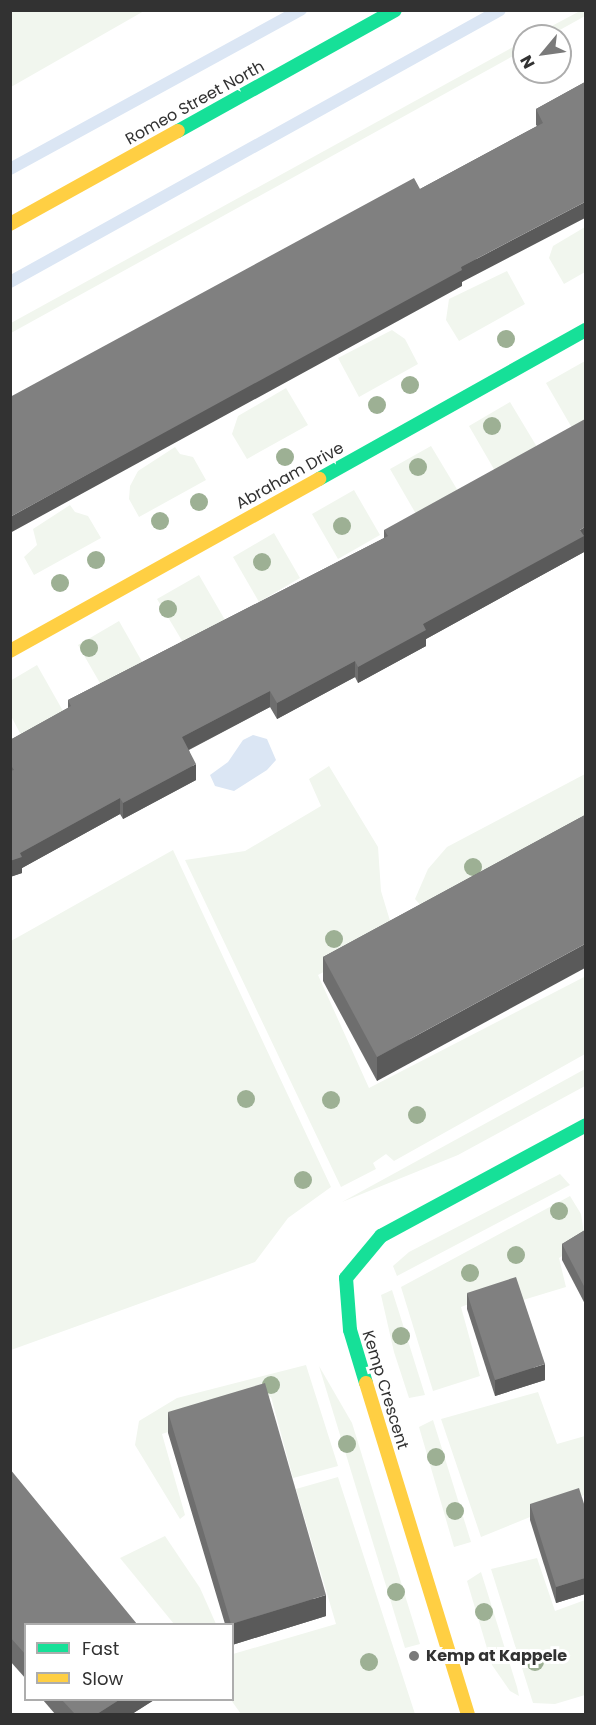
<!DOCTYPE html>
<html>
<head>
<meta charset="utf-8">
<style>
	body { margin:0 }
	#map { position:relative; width:596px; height:1725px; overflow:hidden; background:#fff; font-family:Poppins,sans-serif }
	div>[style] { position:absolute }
	.green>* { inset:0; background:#f1f6ee }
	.water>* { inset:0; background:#dbe6f4 }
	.stream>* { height:12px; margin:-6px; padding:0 6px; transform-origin:6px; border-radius:6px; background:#dbe6f4 }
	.fast>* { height:14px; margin:-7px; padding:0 7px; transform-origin:7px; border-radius:7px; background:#16e098 }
	.slow>* { height:14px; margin:-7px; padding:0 7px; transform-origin:7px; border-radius:7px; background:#ffcf43 }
	.trees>* { width:18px; height:18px; margin:-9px; border-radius:50%; background:#9db094 }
	.wall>* { inset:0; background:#6e6e6e }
	.shaded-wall>* { inset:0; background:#5a5a5a }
	.building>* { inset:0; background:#808080 }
	.dots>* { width:16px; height:16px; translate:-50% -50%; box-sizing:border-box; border:3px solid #fff; border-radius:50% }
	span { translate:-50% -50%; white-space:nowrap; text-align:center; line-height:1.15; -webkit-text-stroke:6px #fff; paint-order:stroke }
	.street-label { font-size:16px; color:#323232 }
	.poi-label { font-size:16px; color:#323232; font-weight:700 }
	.left { translate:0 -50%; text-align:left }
	.frame { position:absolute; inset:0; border:12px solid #323232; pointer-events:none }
	.legend { position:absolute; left:24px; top:1623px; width:210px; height:78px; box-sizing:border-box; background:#fff; border:2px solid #adadad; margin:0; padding:8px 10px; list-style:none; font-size:18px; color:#323232 }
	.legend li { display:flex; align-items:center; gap:12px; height:30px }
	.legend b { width:30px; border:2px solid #adadad }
	.north { position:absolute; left:512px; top:24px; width:60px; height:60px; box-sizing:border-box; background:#fff; border:2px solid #adadad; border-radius:50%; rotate:241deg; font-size:16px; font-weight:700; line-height:24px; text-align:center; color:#323232 }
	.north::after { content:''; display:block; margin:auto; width:21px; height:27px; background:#7a7a7a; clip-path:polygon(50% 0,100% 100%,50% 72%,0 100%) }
</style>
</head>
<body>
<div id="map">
	<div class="green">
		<div style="clip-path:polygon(11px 10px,144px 10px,144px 11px,11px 87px)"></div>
		<div style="clip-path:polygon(580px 11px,585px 11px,585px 16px,549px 36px,533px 36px)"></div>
		<div style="clip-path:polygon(524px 41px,524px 50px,11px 333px,11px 323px)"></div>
		<div style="clip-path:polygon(585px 227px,585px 272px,564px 284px,549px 258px,553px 246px)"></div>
		<div style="clip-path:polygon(507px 271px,525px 304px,459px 341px,446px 320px,449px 299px)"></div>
		<div style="clip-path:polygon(392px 330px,405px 339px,418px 364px,359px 397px,338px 358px)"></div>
		<div style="clip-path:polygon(585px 361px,585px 421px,572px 428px,546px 383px)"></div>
		<div style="clip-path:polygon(286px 388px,308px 425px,247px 459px,232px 434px,238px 416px)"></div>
		<div style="clip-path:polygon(510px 402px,537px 447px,495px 471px,469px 426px)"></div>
		<div style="clip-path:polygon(431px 446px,458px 491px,416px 514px,390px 469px)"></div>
		<div style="clip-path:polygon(175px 447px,180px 454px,193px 457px,206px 480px,139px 517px,129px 499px,130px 486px,138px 471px)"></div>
		<div style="clip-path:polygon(354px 490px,380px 535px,338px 559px,312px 514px)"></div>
		<div style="clip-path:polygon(70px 505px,75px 512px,88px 516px,101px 538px,34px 575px,24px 557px,37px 545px,33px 529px)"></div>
		<div style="clip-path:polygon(274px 533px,300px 578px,259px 602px,233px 557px)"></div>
		<div style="clip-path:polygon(199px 575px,225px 620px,184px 644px,157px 599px)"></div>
		<div style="clip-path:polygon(119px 621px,145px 667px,104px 690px,78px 645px)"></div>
		<div style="clip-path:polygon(37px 665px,63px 711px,21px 735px,11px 716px,10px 681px)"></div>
		<div style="clip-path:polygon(329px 766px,378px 847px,381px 891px,394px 934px,318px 975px,369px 1088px,586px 976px,585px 1054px,394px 1161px,386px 1154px,373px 1163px,376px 1169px,341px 1187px,185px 860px,245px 851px,321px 806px,309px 779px)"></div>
		<div style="clip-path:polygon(585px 774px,585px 833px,423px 908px,415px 899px,428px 869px,447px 847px)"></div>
		<div style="clip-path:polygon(173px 850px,331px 1187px,288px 1218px,255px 1262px,11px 1350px,11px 941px)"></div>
		<div style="clip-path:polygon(585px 1069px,585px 1086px,458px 1155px,342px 1202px)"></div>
		<div style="clip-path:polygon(560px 1174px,570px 1185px,397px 1276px,393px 1266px,409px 1252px)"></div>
		<div style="clip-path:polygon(570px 1196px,581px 1214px,585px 1241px,559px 1258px,566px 1287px,523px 1300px,516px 1286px,461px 1307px,480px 1376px,433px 1391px,401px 1287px)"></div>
		<div style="clip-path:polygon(392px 1290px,425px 1395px,409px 1398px,394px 1352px,381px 1295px)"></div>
		<div style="clip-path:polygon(306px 1365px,338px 1466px,293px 1478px,271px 1397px,162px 1434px,185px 1515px,180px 1519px,135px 1445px,139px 1421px,177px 1398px)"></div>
		<div style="clip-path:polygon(319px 1366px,352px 1423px,420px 1644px,405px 1648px)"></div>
		<div style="clip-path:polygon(538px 1392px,557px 1444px,585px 1436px,585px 1499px,584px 1495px,481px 1537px,441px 1419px)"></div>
		<div style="clip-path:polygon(433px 1420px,471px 1542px,454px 1547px,419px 1427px)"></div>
		<div style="clip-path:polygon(338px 1477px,415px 1714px,241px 1714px,231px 1700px,233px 1654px,336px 1624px,296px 1489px)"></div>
		<div style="clip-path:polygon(165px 1536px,200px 1588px,216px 1624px,174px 1624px,120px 1558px)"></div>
		<div style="clip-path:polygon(537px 1558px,555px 1611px,585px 1600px,585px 1695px,555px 1704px,533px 1703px,491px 1569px)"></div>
		<div style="clip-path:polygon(481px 1572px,517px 1687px,519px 1696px,510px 1691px,492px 1665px,467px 1581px)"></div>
	</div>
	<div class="water">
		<div style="clip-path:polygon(253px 735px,267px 739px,276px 760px,267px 770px,234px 791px,215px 786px,210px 775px,228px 762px,243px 740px)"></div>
	</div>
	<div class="stream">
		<div style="left:10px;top:169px;width:332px;rotate:-28.7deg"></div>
		<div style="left:10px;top:282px;width:560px;rotate:-29.03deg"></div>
	</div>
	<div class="fast">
		<div style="left:178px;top:131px;width:248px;rotate:-29.1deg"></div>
		<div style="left:319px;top:479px;width:306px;rotate:-29.2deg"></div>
		<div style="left:366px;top:1383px;width:55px;rotate:-106.8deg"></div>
		<div style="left:350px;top:1330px;width:52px;rotate:-94.4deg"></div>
		<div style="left:346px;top:1278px;width:55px;rotate:-50.2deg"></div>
		<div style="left:381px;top:1236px;width:233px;rotate:-28.4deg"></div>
	</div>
	<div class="slow">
		<div style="left:10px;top:224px;width:192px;rotate:-29deg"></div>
		<div style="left:10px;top:651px;width:354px;rotate:-29.1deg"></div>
		<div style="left:366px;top:1383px;width:346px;rotate:72.9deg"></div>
	</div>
	<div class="trees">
		<div style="left:506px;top:339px"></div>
		<div style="left:410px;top:385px"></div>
		<div style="left:377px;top:405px"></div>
		<div style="left:492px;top:426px"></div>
		<div style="left:285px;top:457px"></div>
		<div style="left:418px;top:467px"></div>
		<div style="left:199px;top:502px"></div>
		<div style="left:160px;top:521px"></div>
		<div style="left:342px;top:526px"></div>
		<div style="left:96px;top:560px"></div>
		<div style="left:262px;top:562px"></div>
		<div style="left:60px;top:583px"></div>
		<div style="left:168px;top:609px"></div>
		<div style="left:89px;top:648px"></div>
		<div style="left:473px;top:867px"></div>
		<div style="left:334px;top:939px"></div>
		<div style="left:246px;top:1099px"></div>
		<div style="left:331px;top:1100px"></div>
		<div style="left:417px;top:1115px"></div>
		<div style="left:303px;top:1180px"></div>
		<div style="left:559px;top:1211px"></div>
		<div style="left:516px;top:1255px"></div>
		<div style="left:470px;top:1273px"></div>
		<div style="left:401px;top:1336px"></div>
		<div style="left:271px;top:1385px"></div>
		<div style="left:347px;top:1444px"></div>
		<div style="left:436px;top:1457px"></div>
		<div style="left:455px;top:1511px"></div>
		<div style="left:396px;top:1592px"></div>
		<div style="left:484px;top:1612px"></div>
		<div style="left:369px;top:1662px"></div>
		<div style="left:535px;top:1662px"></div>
	</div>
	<div class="wall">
		<div style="clip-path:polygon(585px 82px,462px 282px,462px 286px,420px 189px,537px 126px,536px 125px,536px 109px)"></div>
		<div style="clip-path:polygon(384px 530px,584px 544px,584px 552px,426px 639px,426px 646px,358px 683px,355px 677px,277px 719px,270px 707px,189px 750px,196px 780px,123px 819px,120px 814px,22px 868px,22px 873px,10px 877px,10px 740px,68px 708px,68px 700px,384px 538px)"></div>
		<div style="clip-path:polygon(585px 815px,377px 1081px,323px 981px,323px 957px)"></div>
		<div style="clip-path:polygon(585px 1230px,585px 1304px,562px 1260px,562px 1244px)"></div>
		<div style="clip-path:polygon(467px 1293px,545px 1380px,495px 1396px,467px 1309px)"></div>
		<div style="clip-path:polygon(168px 1412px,326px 1616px,232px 1645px,232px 1624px,225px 1624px,168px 1433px)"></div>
		<div style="clip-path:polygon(10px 1469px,26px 1624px,26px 1679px,10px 1661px)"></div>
		<div style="clip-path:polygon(530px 1504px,585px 1507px,585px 1594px,556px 1603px,530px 1520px)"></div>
		<div style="clip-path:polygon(43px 1700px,154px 1700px,132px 1714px,55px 1714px)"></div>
	</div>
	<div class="shaded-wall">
		<div style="clip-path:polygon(585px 202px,585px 218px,462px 282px,462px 286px,10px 533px,10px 517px,461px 267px)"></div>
		<div style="clip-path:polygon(585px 527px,585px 543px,584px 544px,584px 552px,426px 639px,426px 646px,358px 683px,358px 667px,423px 624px)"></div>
		<div style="clip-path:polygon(355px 661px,355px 677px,277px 719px,277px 703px)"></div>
		<div style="clip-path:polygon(270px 691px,270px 707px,182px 753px,182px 737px)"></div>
		<div style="clip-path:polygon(196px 764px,196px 780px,123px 819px,123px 803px)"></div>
		<div style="clip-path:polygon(120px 798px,120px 814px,22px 868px,22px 873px,10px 877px,10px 861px,20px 853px)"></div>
		<div style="clip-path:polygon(585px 944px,585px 968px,377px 1081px,377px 1057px)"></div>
		<div style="clip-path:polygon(545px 1364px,545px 1380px,495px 1396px,495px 1380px)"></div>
		<div style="clip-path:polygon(585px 1578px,585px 1594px,556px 1603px,556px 1587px)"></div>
		<div style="clip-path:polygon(326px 1595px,326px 1616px,232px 1645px,232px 1624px)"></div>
		<div style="clip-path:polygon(119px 1700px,154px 1700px,132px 1714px,97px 1714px)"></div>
	</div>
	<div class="building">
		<div style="clip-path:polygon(585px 82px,585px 202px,461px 267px,462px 270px,10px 517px,10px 397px,414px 178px,420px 189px,543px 123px,536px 109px)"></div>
		<div style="clip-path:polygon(585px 419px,585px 527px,580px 530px,584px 536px,423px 624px,426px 630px,358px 667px,355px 661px,277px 703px,270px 691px,182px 737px,196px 764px,123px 803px,120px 798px,20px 853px,22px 857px,10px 861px,10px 771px,14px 770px,10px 764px,10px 740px,71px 706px,68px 700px,388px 536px,384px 530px)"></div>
		<div style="clip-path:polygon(585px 815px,585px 944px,377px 1057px,323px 957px)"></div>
		<div style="clip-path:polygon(585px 1230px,585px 1288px,562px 1244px)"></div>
		<div style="clip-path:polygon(516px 1277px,545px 1364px,495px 1380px,467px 1293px)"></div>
		<div style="clip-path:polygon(265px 1383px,326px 1595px,231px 1624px,168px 1412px)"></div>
		<div style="clip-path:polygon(10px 1469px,137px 1624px,26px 1624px,26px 1655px,10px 1637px)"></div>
		<div style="clip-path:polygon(579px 1488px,585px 1507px,585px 1578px,556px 1587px,530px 1504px)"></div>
		<div style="clip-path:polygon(62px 1700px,119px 1700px,97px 1714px,75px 1714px)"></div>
	</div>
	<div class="dots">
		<div style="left:414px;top:1656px;background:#7a7a7a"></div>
	</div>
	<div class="street-label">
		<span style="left:195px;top:103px;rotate:-29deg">Romeo Street North</span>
		<span style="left:290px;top:476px;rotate:-29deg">Abraham Drive</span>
		<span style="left:385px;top:1390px;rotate:73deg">Kemp Crescent</span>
	</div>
	<div class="poi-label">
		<span class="left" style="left:426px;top:1656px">Kemp at Kappele</span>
	</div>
	<div class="frame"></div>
	<ul class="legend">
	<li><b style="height:8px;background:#16e098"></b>Fast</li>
	<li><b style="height:8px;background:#ffcf43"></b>Slow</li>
	</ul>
	<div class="north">N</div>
</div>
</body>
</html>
